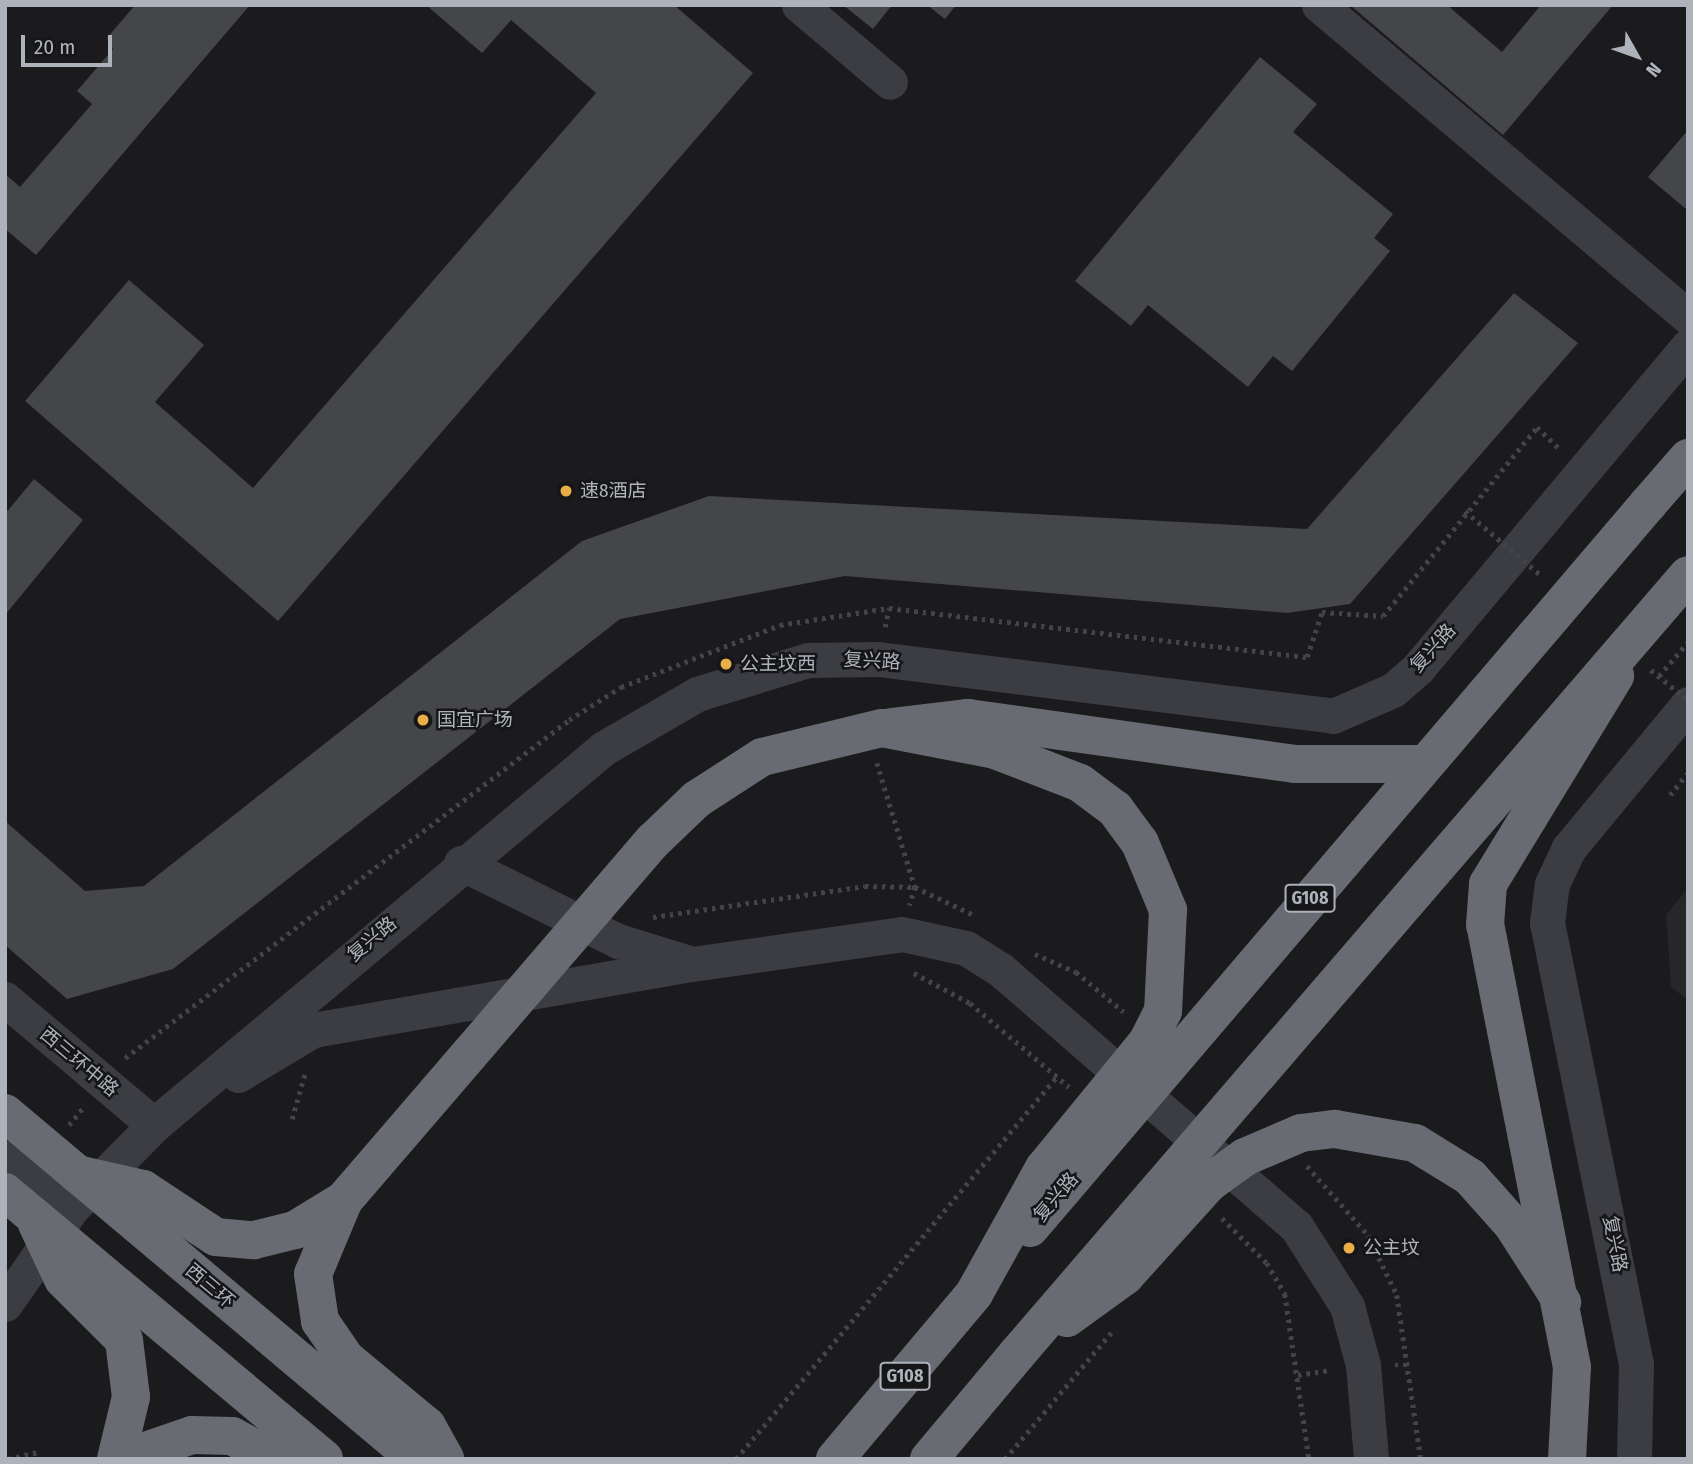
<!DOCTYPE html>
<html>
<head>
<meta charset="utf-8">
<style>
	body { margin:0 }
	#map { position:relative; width:1693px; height:1464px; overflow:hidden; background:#1b1b1d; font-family:"Fira Sans Condensed","Noto Sans SC",sans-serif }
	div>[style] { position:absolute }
	.built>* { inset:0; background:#27272a }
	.building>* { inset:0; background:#45464a }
	.path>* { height:4.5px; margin-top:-2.25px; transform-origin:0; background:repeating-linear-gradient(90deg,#424449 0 3.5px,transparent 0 8.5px) }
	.minor>* { height:35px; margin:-17.5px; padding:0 17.5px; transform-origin:17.5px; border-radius:17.5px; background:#3c3d42 }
	.highway>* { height:38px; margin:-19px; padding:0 19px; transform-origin:19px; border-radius:19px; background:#686b72 }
	.path-bridge>* { height:4.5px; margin-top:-2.25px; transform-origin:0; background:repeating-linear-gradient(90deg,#424449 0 3.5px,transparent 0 8.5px) }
	.highway-bridge>* { height:38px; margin:-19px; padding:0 19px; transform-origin:19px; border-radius:19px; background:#686b72 }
	.dots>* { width:19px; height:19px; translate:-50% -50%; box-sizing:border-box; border:4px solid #161618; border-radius:50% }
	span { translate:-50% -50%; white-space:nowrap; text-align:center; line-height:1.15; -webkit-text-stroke:5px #161618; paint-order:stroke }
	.shield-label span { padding:2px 5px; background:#161618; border:2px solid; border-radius:5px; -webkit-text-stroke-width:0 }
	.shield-label { font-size:18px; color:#aeb3bb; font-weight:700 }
	.poi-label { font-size:19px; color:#aeb3bb }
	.left { translate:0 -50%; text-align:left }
	.street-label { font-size:19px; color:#aeb3bb }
	.frame { position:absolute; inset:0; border:7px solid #aeb3bb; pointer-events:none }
	.north { position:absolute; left:1602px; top:21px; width:70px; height:70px; -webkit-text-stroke:5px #161618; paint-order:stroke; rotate:130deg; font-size:19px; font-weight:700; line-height:28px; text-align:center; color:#aeb3bb }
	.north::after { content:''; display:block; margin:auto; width:24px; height:32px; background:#aeb3bb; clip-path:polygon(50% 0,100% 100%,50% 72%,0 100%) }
	.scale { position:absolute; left:21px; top:35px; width:91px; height:32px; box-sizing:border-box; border:4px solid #aeb3bb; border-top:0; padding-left:9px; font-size:21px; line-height:24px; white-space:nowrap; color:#aeb3bb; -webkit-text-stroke:5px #161618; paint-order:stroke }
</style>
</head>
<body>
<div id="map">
	<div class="built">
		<div style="clip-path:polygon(1688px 888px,1688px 1000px,1671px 987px,1666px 915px)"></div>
	</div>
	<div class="building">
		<div style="clip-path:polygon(135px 5px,250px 5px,36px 255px,5px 229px,5px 174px,20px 187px,92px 104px,77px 91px,113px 49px,107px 38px)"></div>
		<div style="clip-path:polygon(426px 5px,674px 5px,753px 73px,278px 621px,25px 401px,129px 280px,204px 345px,155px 402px,253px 488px,596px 93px,511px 20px,482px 53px)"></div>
		<div style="clip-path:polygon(843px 5px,892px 5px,873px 29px)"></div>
		<div style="clip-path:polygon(927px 5px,956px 5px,945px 19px)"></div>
		<div style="clip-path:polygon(1350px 5px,1447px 5px,1502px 52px,1541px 5px,1613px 5px,1503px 135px)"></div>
		<div style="clip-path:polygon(1260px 57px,1317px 104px,1293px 132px,1393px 214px,1374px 238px,1390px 251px,1292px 371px,1273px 356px,1248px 387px,1148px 305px,1131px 326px,1075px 281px)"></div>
		<div style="clip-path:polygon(1688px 130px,1688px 207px,1686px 209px,1648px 177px)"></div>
		<div style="clip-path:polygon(1514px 293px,1578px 343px,1350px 604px,1287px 613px,845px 576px,620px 619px,173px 969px,67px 999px,5px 945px,5px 821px,85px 891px,144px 886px,582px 541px,709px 496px,1307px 529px)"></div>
		<div style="clip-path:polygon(34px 479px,83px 520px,5px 615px,5px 514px)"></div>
	</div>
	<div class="path">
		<div style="left:885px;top:627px;width:19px;rotate:-78deg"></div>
		<div style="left:1659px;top:676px;width:45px;rotate:-49.5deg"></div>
		<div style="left:877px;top:763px;width:130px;rotate:73deg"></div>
		<div style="left:915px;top:887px;width:19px;rotate:106deg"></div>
		<div style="left:1670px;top:795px;width:28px;rotate:-51deg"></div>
		<div style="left:653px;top:917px;width:214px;rotate:-8.3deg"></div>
		<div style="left:865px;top:886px;width:50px;rotate:1.1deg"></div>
		<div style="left:915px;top:887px;width:63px;rotate:25.3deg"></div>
		<div style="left:1035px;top:954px;width:45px;rotate:23.7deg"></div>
		<div style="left:1076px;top:972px;width:62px;rotate:39.8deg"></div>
		<div style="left:914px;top:973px;width:64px;rotate:28.2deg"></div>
		<div style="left:970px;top:1003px;width:130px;rotate:40.3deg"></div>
		<div style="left:125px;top:1058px;width:558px;rotate:-37.28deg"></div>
		<div style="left:569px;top:720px;width:62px;rotate:-32.4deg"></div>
		<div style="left:621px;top:687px;width:171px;rotate:-21.3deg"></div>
		<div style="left:780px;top:625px;width:110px;rotate:-8.9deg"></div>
		<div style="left:889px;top:608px;width:421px;rotate:6.7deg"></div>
		<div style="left:1307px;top:657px;width:47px;rotate:-71.6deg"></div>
		<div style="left:1322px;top:612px;width:61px;rotate:3.8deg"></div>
		<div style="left:1383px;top:616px;width:244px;rotate:-50.8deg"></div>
		<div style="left:1537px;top:427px;width:32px;rotate:44deg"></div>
		<div style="left:292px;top:1119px;width:48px;rotate:-74.2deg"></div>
		<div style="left:69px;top:1125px;width:22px;rotate:-51deg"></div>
		<div style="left:1307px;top:1166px;width:92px;rotate:48.5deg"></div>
		<div style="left:1368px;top:1235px;width:67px;rotate:64.2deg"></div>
		<div style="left:1397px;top:1295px;width:166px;rotate:81.7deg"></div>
		<div style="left:1222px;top:1218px;width:64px;rotate:45deg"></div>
		<div style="left:1267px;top:1263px;width:36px;rotate:60deg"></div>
		<div style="left:1285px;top:1294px;width:167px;rotate:81.7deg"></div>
		<div style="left:1395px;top:1365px;width:16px"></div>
		<div style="left:1298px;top:1375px;width:32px;rotate:-9deg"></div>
		<div style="left:8px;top:1459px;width:31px;rotate:-13deg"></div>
		<div style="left:736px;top:1459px;width:499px;rotate:-50deg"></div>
		<div style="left:1005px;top:1459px;width:170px;rotate:-50deg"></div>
	</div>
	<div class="minor">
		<div style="left:799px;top:5px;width:119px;rotate:40.2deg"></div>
		<div style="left:1319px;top:5px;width:483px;rotate:40.2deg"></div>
		<div style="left:461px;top:863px;width:175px;rotate:26.4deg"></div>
		<div style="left:618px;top:941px;width:71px;rotate:17.2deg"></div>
		<div style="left:5px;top:999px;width:195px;rotate:40.2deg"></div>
		<div style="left:238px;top:1075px;width:87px;rotate:-31deg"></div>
		<div style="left:313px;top:1030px;width:385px;rotate:-9.9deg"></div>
		<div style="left:692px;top:964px;width:212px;rotate:-8.1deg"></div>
		<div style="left:902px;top:934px;width:66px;rotate:12.3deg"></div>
		<div style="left:966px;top:948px;width:41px;rotate:32.2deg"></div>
		<div style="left:1001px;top:970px;width:391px;rotate:41deg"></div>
		<div style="left:1296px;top:1226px;width:95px;rotate:57.5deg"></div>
		<div style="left:1347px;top:1306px;width:61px;rotate:74.8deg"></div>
		<div style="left:1363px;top:1365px;width:94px;rotate:85.1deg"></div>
		<div style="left:13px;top:1157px;width:78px;rotate:40.8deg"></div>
		<div style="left:5px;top:1304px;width:117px;rotate:-55.1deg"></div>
		<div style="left:72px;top:1208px;width:117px;rotate:-45.3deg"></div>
		<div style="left:154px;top:1125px;width:587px;rotate:-39.96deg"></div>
		<div style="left:604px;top:748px;width:108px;rotate:-30.1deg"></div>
		<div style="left:697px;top:694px;width:116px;rotate:-17deg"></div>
		<div style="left:808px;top:660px;width:70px;rotate:-0.8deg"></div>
		<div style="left:878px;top:659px;width:459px;rotate:7.1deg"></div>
		<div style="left:1333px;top:716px;width:65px;rotate:-23.4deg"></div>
		<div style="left:1393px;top:690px;width:33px;rotate:-41deg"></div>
		<div style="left:1418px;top:668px;width:420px;rotate:-50deg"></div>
		<div style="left:1634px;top:1459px;width:95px;rotate:-88.8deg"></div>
		<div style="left:1636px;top:1364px;width:450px;rotate:-101.4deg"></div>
		<div style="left:1547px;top:923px;width:39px;rotate:-83deg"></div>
		<div style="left:1552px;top:884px;width:40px;rotate:-65deg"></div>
		<div style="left:1569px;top:848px;width:187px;rotate:-50.4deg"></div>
	</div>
	<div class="highway">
		<div style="left:1648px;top:504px;width:61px;rotate:-49deg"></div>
		<div style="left:891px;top:727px;width:78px;rotate:-6.7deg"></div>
		<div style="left:968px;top:718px;width:329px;rotate:8deg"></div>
		<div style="left:1294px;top:764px;width:130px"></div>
		<div style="left:344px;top:1200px;width:80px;rotate:112.7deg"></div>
		<div style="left:313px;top:1274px;width:48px;rotate:81.5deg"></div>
		<div style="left:320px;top:1321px;width:46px;rotate:55.6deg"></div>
		<div style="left:346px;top:1359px;width:105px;rotate:39.6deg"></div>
		<div style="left:427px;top:1426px;width:38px;rotate:61deg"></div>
		<div style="left:122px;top:1459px;width:74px;rotate:-18.9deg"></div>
		<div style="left:192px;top:1435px;width:40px;rotate:1.4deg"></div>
		<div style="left:232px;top:1436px;width:49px;rotate:28.1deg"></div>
		<div style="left:835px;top:1459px;width:216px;rotate:-49.9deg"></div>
		<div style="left:929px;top:1459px;width:137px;rotate:-50deg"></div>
		<div style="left:1567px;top:1459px;width:92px;rotate:-86.9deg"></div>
		<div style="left:1572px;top:1367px;width:450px;rotate:-101.1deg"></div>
		<div style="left:1485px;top:925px;width:41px;rotate:-85.8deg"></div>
		<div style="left:1488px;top:884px;width:244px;rotate:-58.6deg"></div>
	</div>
	<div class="path-bridge">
		<div style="left:1465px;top:511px;width:102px;rotate:40.2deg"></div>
		<div style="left:1651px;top:670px;width:48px;rotate:39deg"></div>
	</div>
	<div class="highway-bridge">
		<div style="left:5px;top:1113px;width:537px;rotate:40.09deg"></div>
		<div style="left:77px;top:1174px;width:68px;rotate:12.8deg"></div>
		<div style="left:143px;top:1189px;width:87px;rotate:33.3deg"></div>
		<div style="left:216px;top:1237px;width:38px;rotate:5deg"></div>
		<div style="left:254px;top:1240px;width:42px;rotate:-13.7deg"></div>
		<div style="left:295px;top:1230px;width:57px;rotate:-31.5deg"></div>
		<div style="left:344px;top:1200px;width:474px;rotate:-49.3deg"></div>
		<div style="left:653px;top:841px;width:61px;rotate:-43.7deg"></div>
		<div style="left:697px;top:799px;width:77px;rotate:-32.9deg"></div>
		<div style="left:762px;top:757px;width:123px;rotate:-13.6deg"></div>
		<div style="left:882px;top:728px;width:115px;rotate:11deg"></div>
		<div style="left:995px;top:750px;width:91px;rotate:21.2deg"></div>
		<div style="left:1080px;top:783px;width:44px;rotate:36.6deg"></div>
		<div style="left:1115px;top:809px;width:42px;rotate:53.7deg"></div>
		<div style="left:1140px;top:843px;width:73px;rotate:67.3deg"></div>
		<div style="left:1168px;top:910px;width:101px;rotate:92.8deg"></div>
		<div style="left:1163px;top:1011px;width:34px;rotate:117deg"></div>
		<div style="left:1148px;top:1041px;width:164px;rotate:129.3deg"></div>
		<div style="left:1044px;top:1168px;width:144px;rotate:119.1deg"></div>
		<div style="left:5px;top:1192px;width:416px;rotate:39.9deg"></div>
		<div style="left:37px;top:1224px;width:61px;rotate:64.7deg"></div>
		<div style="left:63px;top:1279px;width:86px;rotate:45deg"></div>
		<div style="left:124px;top:1340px;width:57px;rotate:83deg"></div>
		<div style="left:131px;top:1397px;width:64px;rotate:103.6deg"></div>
		<div style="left:1030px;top:1228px;width:952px;rotate:-49.52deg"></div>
		<div style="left:1067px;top:1318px;width:72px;rotate:-35.9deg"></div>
		<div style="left:1125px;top:1276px;width:125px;rotate:-47.9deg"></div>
		<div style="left:1209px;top:1183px;width:44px;rotate:-35.8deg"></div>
		<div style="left:1245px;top:1157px;width:61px;rotate:-23.2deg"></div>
		<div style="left:1301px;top:1133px;width:34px;rotate:-7deg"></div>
		<div style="left:1335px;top:1129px;width:81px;rotate:9.9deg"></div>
		<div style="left:1415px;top:1143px;width:65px;rotate:31.7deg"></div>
		<div style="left:1470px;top:1177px;width:63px;rotate:48.2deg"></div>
		<div style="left:1512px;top:1224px;width:93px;rotate:57.3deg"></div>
		<div style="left:1017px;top:1354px;width:1028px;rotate:-49.26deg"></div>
	</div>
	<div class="dots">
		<div style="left:566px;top:491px;background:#e8ae48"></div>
		<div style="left:726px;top:664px;background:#e8ae48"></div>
		<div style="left:423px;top:720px;background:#e8ae48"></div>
		<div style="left:1349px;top:1248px;background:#e8ae48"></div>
	</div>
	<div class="shield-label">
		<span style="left:1310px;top:898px">G108</span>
		<span style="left:905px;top:1376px">G108</span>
	</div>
	<div class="poi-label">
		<span class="left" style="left:580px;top:491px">速8酒店</span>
		<span class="left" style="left:740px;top:664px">公主坟西</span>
		<span class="left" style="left:437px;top:720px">国宜广场</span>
		<span class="left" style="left:1363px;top:1248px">公主坟</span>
	</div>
	<div class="street-label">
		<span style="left:1433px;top:648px;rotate:-48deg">复兴路</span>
		<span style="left:872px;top:661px;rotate:3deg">复兴路</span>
		<span style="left:372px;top:939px;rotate:-40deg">复兴路</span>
		<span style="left:79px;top:1062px;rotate:40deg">西三环中路</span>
		<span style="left:1056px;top:1197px;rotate:-50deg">复兴路</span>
		<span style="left:1615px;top:1244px;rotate:79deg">复兴路</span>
		<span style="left:210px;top:1286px;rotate:40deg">西三环</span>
	</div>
	<div class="frame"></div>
	<div class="north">N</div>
	<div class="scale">20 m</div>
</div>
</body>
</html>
